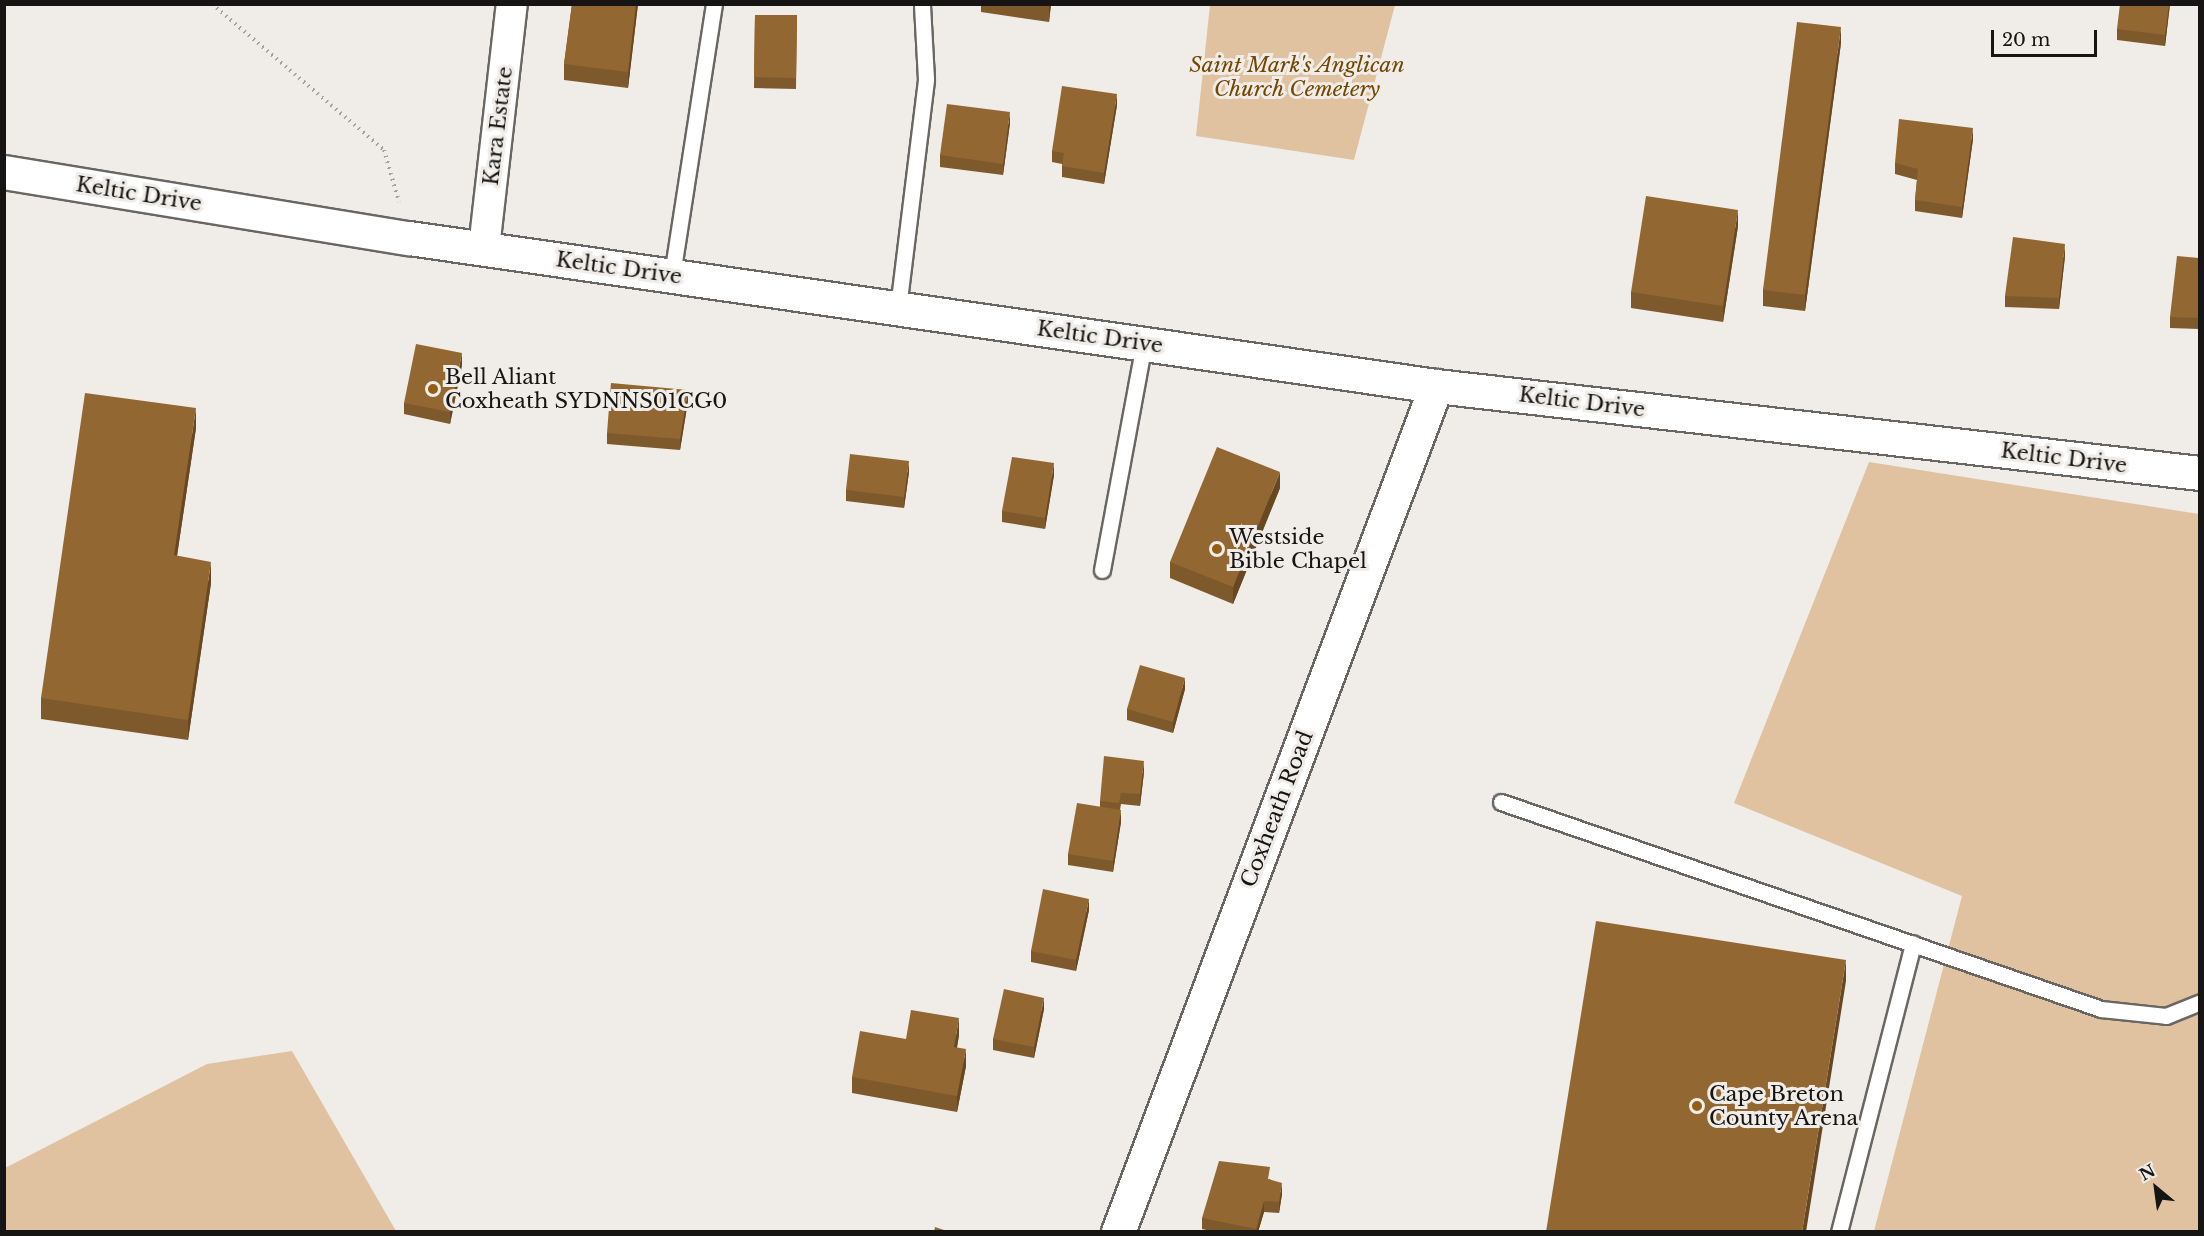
<!DOCTYPE html>
<html>
<head>
<meta charset="utf-8">
<style>
	body { margin:0 }
	#map { position:relative; width:2204px; height:1236px; overflow:hidden; background:#f0ece8; font-family:"Libre Baskerville",serif }
	div>[style] { position:absolute }
	.green>* { inset:0; background:#e0c2a1 }
	.path>* { height:4px; margin-top:-2px; transform-origin:0; background:repeating-linear-gradient(90deg,#a3a09d 0 1.5px,transparent 0 6px) }
	.roads { filter:drop-shadow(2px 0 #6a6763) drop-shadow(-2px 0 #6a6763) drop-shadow(0 2px #6a6763) drop-shadow(0 -2px #6a6763) }
	.lane>* { height:15px; margin:-7.5px; padding:0 7.5px; transform-origin:7.5px; border-radius:7.5px; background:#fff }
	.street>* { height:30px; margin:-15px; padding:0 15px; transform-origin:15px; border-radius:15px; background:#fff }
	.secondary>* { height:33px; margin:-16.5px; padding:0 16.5px; transform-origin:16.5px; border-radius:16.5px; background:#fff }
	.wall>* { inset:0; background:#7e592b }
	.shaded-wall>* { inset:0; background:#674823 }
	.building>* { inset:0; background:#936732 }
	.dots>* { width:16px; height:16px; translate:-50% -50%; box-sizing:border-box; border:3px solid #f0ece8; border-radius:50% }
	span { translate:-50% -50%; white-space:nowrap; text-align:center; line-height:1.15; -webkit-text-stroke:6px #f0ece8; paint-order:stroke }
	.park-label { font-size:21px; color:#744701; font-style:italic }
	.street-label { font-size:21px; color:#161514 }
	.poi-label { font-size:21px; color:#161514 }
	.left { translate:0 -50%; text-align:left }
	.frame { position:absolute; inset:0; border:6px solid #161514; pointer-events:none }
	.north { position:absolute; left:2126px; top:1158px; width:60px; height:60px; -webkit-text-stroke:4px #f0ece8; paint-order:stroke; rotate:331deg; font-size:16px; font-weight:700; line-height:24px; text-align:center; color:#161514 }
	.north::after { content:''; display:block; margin:auto; width:21px; height:27px; background:#161514; clip-path:polygon(50% 0,100% 100%,50% 72%,0 100%) }
	.scale { position:absolute; left:1991px; top:30px; width:106px; height:27px; box-sizing:border-box; border:3px solid #161514; border-top:0; padding-left:8px; font-size:18px; line-height:21px; white-space:nowrap; color:#161514; -webkit-text-stroke:4px #f0ece8; paint-order:stroke }
</style>
</head>
<body>
<div id="map">
	<div class="green">
		<div style="clip-path:polygon(1210px 5px,1395px 5px,1354px 160px,1196px 136px)"></div>
		<div style="clip-path:polygon(1869px 462px,2199px 514px,2199px 1231px,1874px 1231px,1962px 896px,1734px 803px)"></div>
		<div style="clip-path:polygon(292px 1051px,396px 1231px,5px 1231px,5px 1168px,207px 1064px)"></div>
	</div>
	<div class="path">
		<div style="left:212px;top:4px;width:226px;rotate:40.3deg"></div>
		<div style="left:384px;top:150px;width:54px;rotate:73.9deg"></div>
	</div>
	<div class="roads">
		<div class="lane">
			<div style="left:672px;top:275px;width:274px;rotate:-81.2deg"></div>
			<div style="left:898px;top:308px;width:231px;rotate:-83deg"></div>
			<div style="left:926px;top:79px;width:75px;rotate:-93.1deg"></div>
			<div style="left:1102px;top:570px;width:231px;rotate:-79.5deg"></div>
			<div style="left:1501px;top:802px;width:635px;rotate:19.03deg"></div>
			<div style="left:2101px;top:1009px;width:65px;rotate:6.1deg"></div>
			<div style="left:2166px;top:1016px;width:37px;rotate:-22deg"></div>
			<div style="left:1839px;top:1232px;width:298px;rotate:-75.6deg"></div>
		</div>
		<div class="street">
			<div style="left:484px;top:248px;width:246px;rotate:-83.5deg"></div>
		</div>
		<div class="secondary">
			<div style="left:4px;top:172px;width:410px;rotate:9.3deg"></div>
			<div style="left:409px;top:238px;width:1038px;rotate:8.2deg"></div>
			<div style="left:1436px;top:386px;width:769px;rotate:6.5deg"></div>
			<div style="left:1118px;top:1232px;width:904px;rotate:-69.4deg"></div>
		</div>
	</div>
	<div class="wall">
		<div style="clip-path:polygon(572px 4px,638px 4px,628px 88px,564px 80px,564px 64px)"></div>
		<div style="clip-path:polygon(981px 4px,1051px 4px,1049px 22px,981px 12px)"></div>
		<div style="clip-path:polygon(2170px 4px,2165px 46px,2117px 40px,2117px 29px)"></div>
		<div style="clip-path:polygon(755px 15px,797px 15px,796px 89px,754px 88px)"></div>
		<div style="clip-path:polygon(1841px 43px,1805px 311px,1763px 306px,1763px 290px)"></div>
		<div style="clip-path:polygon(1117px 105px,1104px 184px,1062px 177px,1062px 164px,1052px 162px,1052px 151px)"></div>
		<div style="clip-path:polygon(1010px 123px,1003px 175px,940px 167px,940px 155px)"></div>
		<div style="clip-path:polygon(1973px 139px,1962px 218px,1915px 211px,1915px 200px,1917px 180px,1895px 174px,1895px 163px)"></div>
		<div style="clip-path:polygon(1738px 226px,1723px 322px,1631px 308px,1631px 292px)"></div>
		<div style="clip-path:polygon(2065px 256px,2059px 309px,2005px 307px,2005px 296px)"></div>
		<div style="clip-path:polygon(2199px 258px,2199px 329px,2170px 328px,2170px 317px)"></div>
		<div style="clip-path:polygon(462px 365px,450px 424px,404px 414px,404px 403px)"></div>
		<div style="clip-path:polygon(688px 401px,680px 450px,607px 444px,607px 433px)"></div>
		<div style="clip-path:polygon(196px 428px,177px 556px,211px 583px,188px 740px,41px 719px,41px 698px)"></div>
		<div style="clip-path:polygon(909px 472px,904px 508px,846px 501px,846px 490px)"></div>
		<div style="clip-path:polygon(1054px 475px,1045px 529px,1002px 522px,1002px 511px)"></div>
		<div style="clip-path:polygon(1280px 488px,1233px 604px,1170px 578px,1170px 562px)"></div>
		<div style="clip-path:polygon(1185px 689px,1173px 733px,1127px 720px,1127px 709px)"></div>
		<div style="clip-path:polygon(1144px 772px,1140px 806px,1121px 804px,1120px 810px,1121px 822px,1113px 872px,1068px 865px,1068px 854px,1100px 807px,1100px 801px)"></div>
		<div style="clip-path:polygon(1089px 910px,1076px 971px,1031px 962px,1031px 951px)"></div>
		<div style="clip-path:polygon(1044px 1009px,1034px 1058px,993px 1050px,993px 1039px)"></div>
		<div style="clip-path:polygon(959px 1035px,957px 1048px,966px 1066px,957px 1112px,852px 1093px,852px 1077px,906px 1039px)"></div>
		<div style="clip-path:polygon(1270px 1179px,1282px 1194px,1279px 1213px,1264px 1212px,1258px 1232px,1215px 1232px,1202px 1229px,1202px 1218px)"></div>
	</div>
	<div class="shaded-wall">
		<div style="clip-path:polygon(636px 4px,638px 4px,628px 88px,628px 72px)"></div>
		<div style="clip-path:polygon(1049px 4px,1051px 4px,1049px 22px)"></div>
		<div style="clip-path:polygon(2169px 4px,2170px 4px,2165px 46px,2165px 35px)"></div>
		<div style="clip-path:polygon(1841px 27px,1841px 43px,1805px 311px,1805px 295px)"></div>
		<div style="clip-path:polygon(1117px 94px,1117px 105px,1104px 184px,1104px 173px)"></div>
		<div style="clip-path:polygon(1010px 112px,1010px 123px,1003px 175px,1003px 164px)"></div>
		<div style="clip-path:polygon(1973px 128px,1973px 139px,1962px 218px,1962px 207px)"></div>
		<div style="clip-path:polygon(1738px 210px,1738px 226px,1723px 322px,1723px 306px)"></div>
		<div style="clip-path:polygon(2065px 244px,2065px 256px,2059px 309px,2059px 298px)"></div>
		<div style="clip-path:polygon(462px 353px,462px 365px,450px 424px,450px 412px)"></div>
		<div style="clip-path:polygon(688px 390px,688px 401px,680px 450px,680px 439px)"></div>
		<div style="clip-path:polygon(196px 408px,196px 428px,174px 576px,174px 555px)"></div>
		<div style="clip-path:polygon(909px 461px,909px 472px,904px 508px,904px 497px)"></div>
		<div style="clip-path:polygon(1054px 463px,1054px 475px,1045px 529px,1045px 518px)"></div>
		<div style="clip-path:polygon(1280px 472px,1280px 488px,1233px 604px,1233px 587px)"></div>
		<div style="clip-path:polygon(211px 562px,211px 583px,188px 740px,188px 720px)"></div>
		<div style="clip-path:polygon(1185px 678px,1185px 689px,1173px 733px,1173px 722px)"></div>
		<div style="clip-path:polygon(1144px 761px,1144px 772px,1140px 806px,1140px 794px)"></div>
		<div style="clip-path:polygon(1121px 810px,1121px 822px,1113px 872px,1113px 861px)"></div>
		<div style="clip-path:polygon(1089px 899px,1089px 910px,1076px 971px,1076px 960px)"></div>
		<div style="clip-path:polygon(1846px 960px,1846px 981px,1806px 1232px,1802px 1232px)"></div>
		<div style="clip-path:polygon(1044px 998px,1044px 1009px,1034px 1058px,1034px 1047px)"></div>
		<div style="clip-path:polygon(959px 1018px,959px 1035px,954px 1063px,954px 1047px)"></div>
		<div style="clip-path:polygon(966px 1049px,966px 1066px,957px 1112px,957px 1096px)"></div>
		<div style="clip-path:polygon(1282px 1183px,1282px 1194px,1279px 1213px,1279px 1202px)"></div>
		<div style="clip-path:polygon(1264px 1201px,1264px 1212px,1258px 1232px,1256px 1232px)"></div>
	</div>
	<div class="building">
		<div style="clip-path:polygon(572px 4px,636px 4px,628px 72px,564px 64px)"></div>
		<div style="clip-path:polygon(2120px 4px,2169px 4px,2165px 35px,2117px 29px)"></div>
		<div style="clip-path:polygon(755px 15px,797px 15px,796px 78px,754px 77px)"></div>
		<div style="clip-path:polygon(1797px 22px,1841px 27px,1805px 295px,1763px 290px)"></div>
		<div style="clip-path:polygon(1062px 86px,1117px 94px,1104px 173px,1062px 166px,1064px 153px,1052px 151px)"></div>
		<div style="clip-path:polygon(947px 104px,1010px 112px,1003px 164px,940px 155px)"></div>
		<div style="clip-path:polygon(1899px 119px,1973px 128px,1962px 207px,1915px 200px,1918px 169px,1895px 163px)"></div>
		<div style="clip-path:polygon(1646px 196px,1738px 210px,1723px 306px,1631px 292px)"></div>
		<div style="clip-path:polygon(2013px 237px,2065px 244px,2059px 298px,2005px 296px)"></div>
		<div style="clip-path:polygon(2177px 256px,2199px 258px,2199px 318px,2170px 317px)"></div>
		<div style="clip-path:polygon(416px 344px,462px 353px,450px 412px,404px 403px)"></div>
		<div style="clip-path:polygon(611px 383px,688px 390px,680px 439px,607px 433px)"></div>
		<div style="clip-path:polygon(85px 393px,196px 408px,174px 555px,211px 562px,188px 720px,41px 698px)"></div>
		<div style="clip-path:polygon(1217px 447px,1280px 472px,1233px 587px,1170px 562px)"></div>
		<div style="clip-path:polygon(850px 454px,909px 461px,904px 497px,846px 490px)"></div>
		<div style="clip-path:polygon(1012px 457px,1054px 463px,1045px 518px,1002px 511px)"></div>
		<div style="clip-path:polygon(1140px 665px,1185px 678px,1173px 722px,1127px 709px)"></div>
		<div style="clip-path:polygon(1104px 756px,1144px 761px,1140px 794px,1121px 793px,1119px 803px,1100px 801px)"></div>
		<div style="clip-path:polygon(1077px 803px,1121px 810px,1113px 861px,1068px 854px)"></div>
		<div style="clip-path:polygon(1043px 889px,1089px 899px,1076px 960px,1031px 951px)"></div>
		<div style="clip-path:polygon(1596px 921px,1846px 960px,1802px 1232px,1546px 1232px)"></div>
		<div style="clip-path:polygon(1004px 989px,1044px 998px,1034px 1047px,993px 1039px)"></div>
		<div style="clip-path:polygon(911px 1010px,959px 1018px,954px 1047px,966px 1049px,957px 1096px,852px 1077px,860px 1031px,906px 1039px)"></div>
		<div style="clip-path:polygon(1219px 1161px,1270px 1167px,1268px 1179px,1282px 1183px,1279px 1202px,1264px 1201px,1256px 1229px,1202px 1218px)"></div>
		<div style="clip-path:polygon(935px 1227px,950px 1232px,934px 1232px)"></div>
	</div>
	<div class="dots">
		<div style="left:433px;top:389px;background:#945f15"></div>
		<div style="left:1217px;top:549px;background:#945f15"></div>
		<div style="left:1697px;top:1106px;background:#945f15"></div>
	</div>
	<div class="park-label">
		<span style="left:1297px;top:77px">Saint Mark's Anglican<br>Church Cemetery</span>
	</div>
	<div class="street-label">
		<span style="left:498px;top:126px;rotate:-83deg">Kara Estate</span>
		<span style="left:139px;top:194px;rotate:9deg">Keltic Drive</span>
		<span style="left:619px;top:268px;rotate:8deg">Keltic Drive</span>
		<span style="left:1100px;top:337px;rotate:8deg">Keltic Drive</span>
		<span style="left:1582px;top:402px;rotate:7deg">Keltic Drive</span>
		<span style="left:2064px;top:458px;rotate:7deg">Keltic Drive</span>
		<span style="left:1277px;top:809px;rotate:-69deg">Coxheath Road</span>
	</div>
	<div class="poi-label">
		<span class="left" style="left:445px;top:389px">Bell Aliant<br>Coxheath SYDNNS01CG0</span>
		<span class="left" style="left:1229px;top:549px">Westside<br>Bible Chapel</span>
		<span class="left" style="left:1709px;top:1106px">Cape Breton<br>County Arena</span>
	</div>
	<div class="frame"></div>
	<div class="north">N</div>
	<div class="scale">20 m</div>
</div>
</body>
</html>
